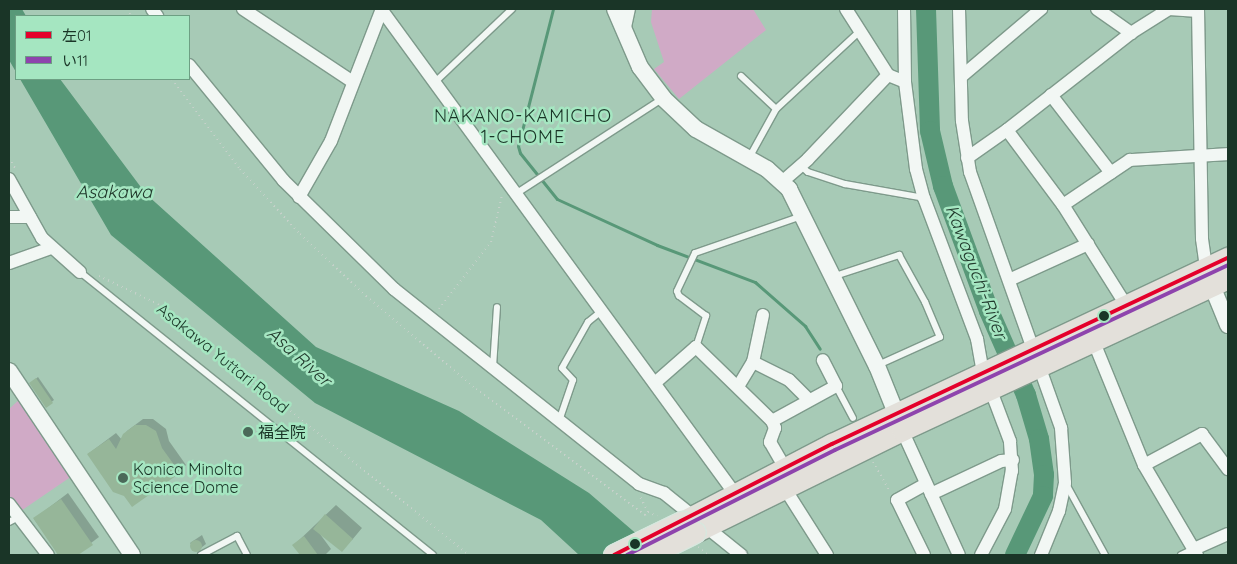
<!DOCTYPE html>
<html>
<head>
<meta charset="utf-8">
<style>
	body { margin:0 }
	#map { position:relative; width:1237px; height:564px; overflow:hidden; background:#a7cab6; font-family:Quicksand,"Noto Sans JP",sans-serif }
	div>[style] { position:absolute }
	.green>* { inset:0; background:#d0aac6 }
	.water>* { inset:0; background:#589878 }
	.shadow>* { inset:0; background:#0003 }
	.stream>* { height:3px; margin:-1.5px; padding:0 1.5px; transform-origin:1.5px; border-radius:1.5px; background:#589878 }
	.river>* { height:20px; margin:-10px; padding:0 10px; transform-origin:10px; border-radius:10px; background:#589878 }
	.building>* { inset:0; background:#96b699 }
	.round { border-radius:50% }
	.path>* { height:2px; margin-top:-1px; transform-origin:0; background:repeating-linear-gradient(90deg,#c6d1ca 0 1px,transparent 0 5px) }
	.roads { filter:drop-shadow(1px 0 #7e9a8b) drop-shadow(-1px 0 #7e9a8b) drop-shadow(0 1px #7e9a8b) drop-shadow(0 -1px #7e9a8b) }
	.service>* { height:6px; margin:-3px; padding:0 3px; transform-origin:3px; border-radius:3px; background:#f2f7f4 }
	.minor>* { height:12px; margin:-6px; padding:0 6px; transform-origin:6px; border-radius:6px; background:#f2f7f4 }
	.tertiary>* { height:16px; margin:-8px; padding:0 8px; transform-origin:8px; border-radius:8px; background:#f2f7f4 }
	.trunk>* { height:21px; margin:-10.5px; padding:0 10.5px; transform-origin:10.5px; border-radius:10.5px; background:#e3e0da }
	.bridges { filter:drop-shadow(1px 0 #d7e7de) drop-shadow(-1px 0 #d7e7de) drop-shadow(0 1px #d7e7de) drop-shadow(0 -1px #d7e7de) }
	.trunk-bridge>* { height:21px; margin:-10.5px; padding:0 10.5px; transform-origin:10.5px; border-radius:10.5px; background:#e3e0da }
	.bus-1>* { height:4px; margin:-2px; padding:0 2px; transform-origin:2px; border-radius:2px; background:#e4002b }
	.bus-2>* { height:4px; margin:-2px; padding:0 2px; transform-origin:2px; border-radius:2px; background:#8e44ad }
	.dots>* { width:14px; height:14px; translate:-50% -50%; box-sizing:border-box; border:2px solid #a5e6c1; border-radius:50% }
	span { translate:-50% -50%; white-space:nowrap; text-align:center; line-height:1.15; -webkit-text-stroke:5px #a5e6c1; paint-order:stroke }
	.street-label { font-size:16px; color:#1a3527 }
	.poi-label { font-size:16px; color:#1a3527 }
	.left { translate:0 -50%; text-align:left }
	.neighbourhood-label { font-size:18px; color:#1a3527; letter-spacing:1px }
	.water-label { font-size:18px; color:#21392c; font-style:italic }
	.frame { position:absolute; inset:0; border:10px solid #1a3527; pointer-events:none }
	.legend { position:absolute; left:15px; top:15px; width:175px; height:65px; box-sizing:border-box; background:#a5e6c1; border:1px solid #6d9f83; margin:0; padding:6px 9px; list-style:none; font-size:15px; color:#1a3527 }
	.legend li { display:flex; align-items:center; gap:10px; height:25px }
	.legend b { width:25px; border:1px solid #6d9f83 }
</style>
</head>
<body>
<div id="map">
	<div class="green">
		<div style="clip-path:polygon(652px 9px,753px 9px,766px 30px,679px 99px,654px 69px,664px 62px,651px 22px)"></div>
		<div style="clip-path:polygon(20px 399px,72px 476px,15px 515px,9px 504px,9px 409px)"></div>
	</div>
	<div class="water">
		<div style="clip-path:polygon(9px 9px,22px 9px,26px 16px,16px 16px,16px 72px,9px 60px)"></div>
		<div style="clip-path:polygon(20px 79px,60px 79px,146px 194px,316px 347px,459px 411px,589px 493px,661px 555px,579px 555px,541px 520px,315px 403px,111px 235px)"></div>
	</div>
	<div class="shadow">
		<div style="clip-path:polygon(38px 377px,54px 400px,46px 406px,32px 382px)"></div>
		<div style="clip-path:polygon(143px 419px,153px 419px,166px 429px,169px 441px,186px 465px,179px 472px,88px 454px,116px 433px,122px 440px,127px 431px)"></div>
		<div style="clip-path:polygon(68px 493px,99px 537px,75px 555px,60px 555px,34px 519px)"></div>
		<div style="clip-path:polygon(336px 505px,362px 528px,352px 540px,320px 534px,331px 549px,325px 555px,301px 555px,294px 545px)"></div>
		<div style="clip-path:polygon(202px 535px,206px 544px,197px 551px,190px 543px)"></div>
	</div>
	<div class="stream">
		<div style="left:553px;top:9px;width:141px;rotate:104.3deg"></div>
		<div style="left:518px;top:146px;width:7px;rotate:74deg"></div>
		<div style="left:520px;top:153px;width:59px;rotate:51.2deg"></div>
		<div style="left:557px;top:199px;width:110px;rotate:24.7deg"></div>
		<div style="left:657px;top:245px;width:105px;rotate:20.7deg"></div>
		<div style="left:755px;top:282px;width:67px;rotate:41.3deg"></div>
		<div style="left:805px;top:326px;width:27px;rotate:57deg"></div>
	</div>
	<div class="river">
		<div style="left:926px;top:9px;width:122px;rotate:88.1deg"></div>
		<div style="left:930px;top:131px;width:57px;rotate:76.7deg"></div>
		<div style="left:943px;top:186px;width:133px;rotate:69.8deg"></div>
		<div style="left:989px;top:311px;width:92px;rotate:66.2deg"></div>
		<div style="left:1026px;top:395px;width:46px;rotate:73.5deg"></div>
		<div style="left:1039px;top:439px;width:36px;rotate:82deg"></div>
		<div style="left:1044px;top:475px;width:21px;rotate:93deg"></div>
		<div style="left:1043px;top:496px;width:65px;rotate:115.4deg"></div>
	</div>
	<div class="building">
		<div style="clip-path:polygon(36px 378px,53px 403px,46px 408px,29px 383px)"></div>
		<div style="clip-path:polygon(135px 425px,146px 425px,156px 431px,162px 448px,180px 473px,132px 507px,124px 496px,113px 492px,87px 454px,109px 439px,116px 449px,123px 434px)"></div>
		<div style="clip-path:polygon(61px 499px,93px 545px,78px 555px,58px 555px,33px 518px)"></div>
		<div style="clip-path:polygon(325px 514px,353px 539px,342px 552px,313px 529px)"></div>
		<div style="clip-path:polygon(304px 536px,318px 555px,300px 555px,292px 545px)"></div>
		<div class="round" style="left:190px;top:540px;width:12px;height:12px"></div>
	</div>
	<div class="path">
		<div style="left:127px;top:9px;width:8px;rotate:60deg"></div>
		<div style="left:172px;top:79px;width:113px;rotate:52.9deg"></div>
		<div style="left:240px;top:169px;width:88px;rotate:47.3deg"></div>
		<div style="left:300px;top:234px;width:91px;rotate:43.2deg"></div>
		<div style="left:366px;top:296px;width:144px;rotate:40.2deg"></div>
		<div style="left:476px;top:389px;width:211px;rotate:36.7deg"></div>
		<div style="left:645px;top:515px;width:4px;rotate:-45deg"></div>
		<div style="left:648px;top:512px;width:18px;rotate:-117deg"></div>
		<div style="left:9px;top:158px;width:12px;rotate:59deg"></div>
		<div style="left:99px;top:276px;width:65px;rotate:25.4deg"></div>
		<div style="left:158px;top:304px;width:400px;rotate:38.9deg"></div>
		<div style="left:439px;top:309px;width:85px;rotate:-52.2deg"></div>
		<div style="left:491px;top:242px;width:48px;rotate:-76.8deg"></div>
		<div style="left:873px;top:462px;width:32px;rotate:60deg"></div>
		<div style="left:648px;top:512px;width:10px;rotate:24deg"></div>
		<div style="left:698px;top:547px;width:13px;rotate:39deg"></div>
	</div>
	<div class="roads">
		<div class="service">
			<div style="left:741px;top:76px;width:48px;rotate:43.3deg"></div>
			<div style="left:435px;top:82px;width:106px;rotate:-43.5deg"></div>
			<div style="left:749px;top:158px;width:56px;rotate:-61.1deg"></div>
			<div style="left:776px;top:109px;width:115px;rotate:-42.9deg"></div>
			<div style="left:801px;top:166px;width:9px;rotate:41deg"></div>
			<div style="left:808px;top:172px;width:39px;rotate:18deg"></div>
			<div style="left:845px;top:184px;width:80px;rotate:10deg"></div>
			<div style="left:517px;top:193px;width:173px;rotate:-33deg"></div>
			<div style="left:80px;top:272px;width:452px;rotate:38.7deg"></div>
			<div style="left:832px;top:277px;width:71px;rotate:-18.2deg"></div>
			<div style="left:899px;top:255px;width:54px;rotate:61deg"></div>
			<div style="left:925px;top:302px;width:38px;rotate:67deg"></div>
			<div style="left:940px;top:337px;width:68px;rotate:155.7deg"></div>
			<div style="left:696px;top:347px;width:33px;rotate:-72deg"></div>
			<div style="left:706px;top:316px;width:34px;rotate:-143deg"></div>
			<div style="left:679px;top:296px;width:5px;rotate:-112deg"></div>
			<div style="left:677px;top:291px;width:42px;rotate:-64.7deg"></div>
			<div style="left:695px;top:253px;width:113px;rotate:-19.1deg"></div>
			<div style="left:493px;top:367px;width:60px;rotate:-86.2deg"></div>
			<div style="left:836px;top:386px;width:36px;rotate:62deg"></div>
			<div style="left:559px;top:421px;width:43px;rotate:-71.1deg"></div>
			<div style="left:573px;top:380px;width:16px;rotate:-133deg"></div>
			<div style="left:562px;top:368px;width:53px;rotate:-60.5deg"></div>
			<div style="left:588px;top:322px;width:19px;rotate:-39deg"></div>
			<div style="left:1066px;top:484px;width:81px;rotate:61.2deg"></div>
			<div style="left:9px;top:522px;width:9px;rotate:-27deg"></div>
			<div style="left:201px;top:555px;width:41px;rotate:-27.8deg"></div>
			<div style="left:237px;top:536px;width:21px;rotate:62deg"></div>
			<div style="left:1181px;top:555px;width:14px;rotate:-25deg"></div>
		</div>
		<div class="minor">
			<div style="left:152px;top:9px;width:9px;rotate:54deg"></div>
			<div style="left:243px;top:9px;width:132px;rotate:33.6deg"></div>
			<div style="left:381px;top:9px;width:605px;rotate:53.87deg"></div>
			<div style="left:846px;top:9px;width:78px;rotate:57.5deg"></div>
			<div style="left:888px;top:75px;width:18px;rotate:22deg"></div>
			<div style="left:904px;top:9px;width:73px;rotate:89.2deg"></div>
			<div style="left:905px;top:82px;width:88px;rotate:82.8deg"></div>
			<div style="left:916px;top:169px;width:30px;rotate:75deg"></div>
			<div style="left:924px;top:198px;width:151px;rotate:69.4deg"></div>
			<div style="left:977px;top:339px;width:35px;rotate:80deg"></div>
			<div style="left:959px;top:9px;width:112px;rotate:88.5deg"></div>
			<div style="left:962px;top:121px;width:52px;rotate:81.1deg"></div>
			<div style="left:970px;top:172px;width:272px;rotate:70.4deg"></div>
			<div style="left:1061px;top:428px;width:55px;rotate:85.8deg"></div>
			<div style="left:1065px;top:483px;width:29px;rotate:102deg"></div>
			<div style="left:1059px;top:511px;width:48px;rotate:112.2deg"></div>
			<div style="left:1097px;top:9px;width:42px;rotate:35.2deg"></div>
			<div style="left:1198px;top:9px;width:230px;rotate:89deg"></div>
			<div style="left:1202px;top:239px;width:30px;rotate:82deg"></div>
			<div style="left:624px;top:32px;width:24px;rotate:-78deg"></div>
			<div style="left:189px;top:65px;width:149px;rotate:50.7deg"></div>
			<div style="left:283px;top:180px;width:156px;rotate:44.5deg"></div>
			<div style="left:394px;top:289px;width:313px;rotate:38.5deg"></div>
			<div style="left:639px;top:484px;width:27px;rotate:20deg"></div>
			<div style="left:664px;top:493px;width:99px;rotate:38.8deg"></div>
			<div style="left:962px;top:76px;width:104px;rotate:-40.3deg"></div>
			<div style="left:1051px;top:95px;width:98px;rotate:52.4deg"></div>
			<div style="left:1007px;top:130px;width:157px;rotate:-38deg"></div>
			<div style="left:1131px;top:33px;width:45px;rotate:-32.3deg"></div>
			<div style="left:1169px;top:9px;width:29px;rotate:4deg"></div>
			<div style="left:967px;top:158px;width:49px;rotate:-35deg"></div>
			<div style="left:1007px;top:130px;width:94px;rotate:53.3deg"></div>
			<div style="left:1063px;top:205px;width:118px;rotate:57.8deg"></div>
			<div style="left:9px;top:179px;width:68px;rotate:60.8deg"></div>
			<div style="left:42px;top:238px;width:51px;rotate:41.8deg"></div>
			<div style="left:783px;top:181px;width:33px;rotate:-41deg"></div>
			<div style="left:808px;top:159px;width:116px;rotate:-46.4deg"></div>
			<div style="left:299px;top:197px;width:64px;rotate:-60.3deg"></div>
			<div style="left:331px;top:141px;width:142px;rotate:-68.9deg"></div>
			<div style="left:1063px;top:205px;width:81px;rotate:-33.9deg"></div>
			<div style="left:1130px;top:160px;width:98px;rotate:-3.5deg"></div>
			<div style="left:9px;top:217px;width:21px"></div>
			<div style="left:9px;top:263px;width:45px;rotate:-19.7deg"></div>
			<div style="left:1009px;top:280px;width:87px;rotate:-24.5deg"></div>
			<div style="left:1093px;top:340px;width:135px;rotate:67.8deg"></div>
			<div style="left:1144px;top:465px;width:104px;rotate:59.5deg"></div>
			<div style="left:753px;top:362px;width:40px;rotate:26.6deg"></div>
			<div style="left:789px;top:380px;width:28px;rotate:45deg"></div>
			<div style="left:656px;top:382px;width:53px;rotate:-41.2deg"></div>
			<div style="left:696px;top:347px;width:106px;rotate:44.2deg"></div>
			<div style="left:772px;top:421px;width:8px;rotate:67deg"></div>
			<div style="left:775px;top:428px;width:15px;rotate:110deg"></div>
			<div style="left:770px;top:442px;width:30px;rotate:60deg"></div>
			<div style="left:739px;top:385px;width:27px;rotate:-59deg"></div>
			<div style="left:753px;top:362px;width:48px;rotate:-78deg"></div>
			<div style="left:772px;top:421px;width:73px;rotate:-28.7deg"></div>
			<div style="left:836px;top:386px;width:29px;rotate:-117deg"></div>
			<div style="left:902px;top:430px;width:137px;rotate:65.5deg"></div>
			<div style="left:1144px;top:465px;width:66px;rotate:-28.1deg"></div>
			<div style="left:1202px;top:434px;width:44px;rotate:53.4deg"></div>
			<div style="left:782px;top:484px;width:84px;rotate:57.6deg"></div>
			<div style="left:931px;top:494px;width:77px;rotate:-25.2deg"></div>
			<div style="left:1001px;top:461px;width:12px;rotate:-5deg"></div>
			<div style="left:9px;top:504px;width:64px;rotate:52.6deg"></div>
			<div style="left:1194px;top:549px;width:37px;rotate:-24deg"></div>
			<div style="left:924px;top:555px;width:61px;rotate:-116.1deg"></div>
			<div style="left:897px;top:500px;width:33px;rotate:-29deg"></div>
			<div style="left:981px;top:555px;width:52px;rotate:-62.4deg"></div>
			<div style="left:1005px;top:509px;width:39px;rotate:-80deg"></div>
			<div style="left:1012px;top:471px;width:30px;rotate:-94deg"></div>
			<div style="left:1010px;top:441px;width:57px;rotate:-110.7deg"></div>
		</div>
		<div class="tertiary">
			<div style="left:615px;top:9px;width:63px;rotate:66.7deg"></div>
			<div style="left:640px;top:67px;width:39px;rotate:53deg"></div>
			<div style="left:663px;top:98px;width:45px;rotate:43.2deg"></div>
			<div style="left:696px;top:129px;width:81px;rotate:29.4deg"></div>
			<div style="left:767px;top:169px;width:30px;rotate:42deg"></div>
			<div style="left:789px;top:189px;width:198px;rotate:63.6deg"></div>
			<div style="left:877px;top:366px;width:61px;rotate:68deg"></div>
			<div style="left:1208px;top:276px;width:53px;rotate:67.8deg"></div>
			<div style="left:9px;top:371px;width:221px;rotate:56.2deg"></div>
		</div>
		<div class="trunk">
			<div style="left:682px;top:522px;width:169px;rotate:-27.5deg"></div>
			<div style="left:832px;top:444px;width:438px;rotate:-25.2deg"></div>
			<div style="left:695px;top:532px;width:231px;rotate:-26.2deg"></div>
			<div style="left:902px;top:430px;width:360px;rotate:-25deg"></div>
		</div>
	</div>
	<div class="bridges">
		<div class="trunk-bridge">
			<div style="left:614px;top:555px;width:76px;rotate:-25.9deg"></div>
			<div style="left:648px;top:555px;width:52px;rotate:-26.1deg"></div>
		</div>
	</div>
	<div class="bus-1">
		<div style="left:614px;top:555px;width:245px;rotate:-27deg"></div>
		<div style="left:832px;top:444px;width:438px;rotate:-25.2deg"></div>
	</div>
	<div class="bus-2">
		<div style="left:627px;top:555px;width:233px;rotate:-26.8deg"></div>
		<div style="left:835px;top:450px;width:434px;rotate:-25.2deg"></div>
	</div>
	<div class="dots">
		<div style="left:1104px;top:316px;background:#1a3527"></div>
		<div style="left:248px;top:432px;background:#4b6959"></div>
		<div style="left:123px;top:478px;background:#4b6959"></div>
		<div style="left:635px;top:544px;background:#1a3527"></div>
	</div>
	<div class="street-label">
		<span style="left:223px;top:358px;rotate:39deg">Asakawa Yuttari Road</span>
	</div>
	<div class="poi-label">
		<span class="left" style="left:258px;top:432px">福全院</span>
		<span class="left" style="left:133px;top:478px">Konica Minolta<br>Science Dome</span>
	</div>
	<div class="neighbourhood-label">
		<span style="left:523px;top:127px">NAKANO-KAMICHO<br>1-CHOME</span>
	</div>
	<div class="water-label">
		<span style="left:114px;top:192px">Asakawa</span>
		<span style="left:976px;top:272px;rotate:69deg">Kawaguchi-River</span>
		<span style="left:299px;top:357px;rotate:42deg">Asa River</span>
	</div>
	<div class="frame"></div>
	<ul class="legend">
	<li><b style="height:6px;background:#e4002b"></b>左01</li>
	<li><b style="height:6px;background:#8e44ad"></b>い11</li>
	</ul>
</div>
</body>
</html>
